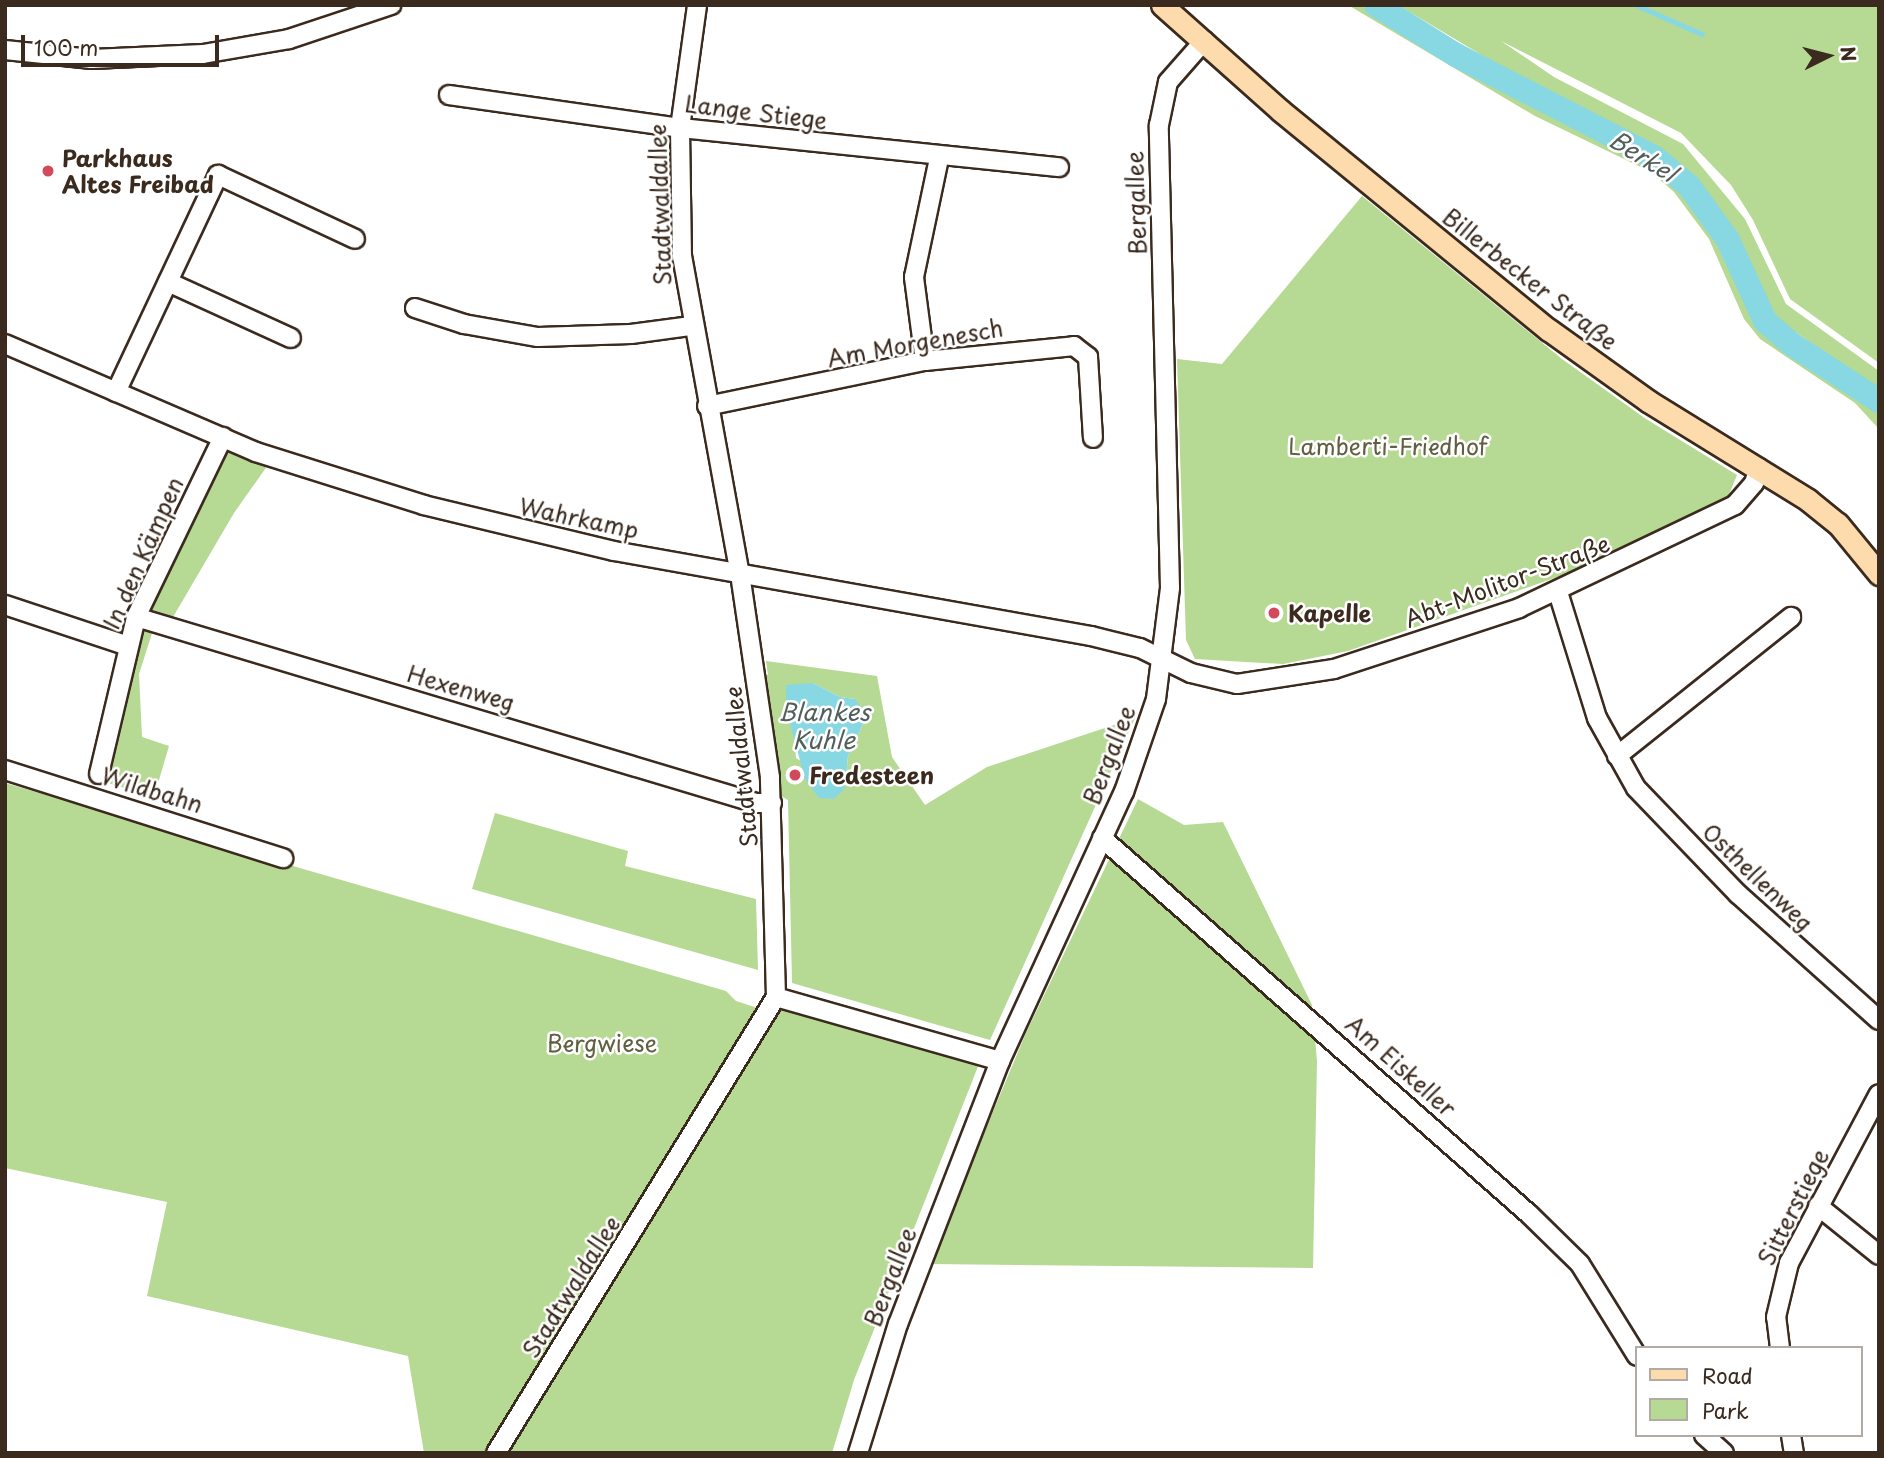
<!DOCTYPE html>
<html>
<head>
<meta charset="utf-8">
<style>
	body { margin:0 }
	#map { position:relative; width:1884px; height:1458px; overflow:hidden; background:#fff; font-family:"Playpen Sans",sans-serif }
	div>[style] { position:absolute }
	.green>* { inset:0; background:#b6d993 }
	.water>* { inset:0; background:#87d8e2 }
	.stream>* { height:4.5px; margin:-2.25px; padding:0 2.25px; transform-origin:2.25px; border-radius:2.25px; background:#87d8e2 }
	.river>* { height:24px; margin:-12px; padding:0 12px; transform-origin:12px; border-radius:12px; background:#87d8e2 }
	.roads { filter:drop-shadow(2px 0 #3b2a1e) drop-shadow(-2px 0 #3b2a1e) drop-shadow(0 2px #3b2a1e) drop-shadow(0 -2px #3b2a1e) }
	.minor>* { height:18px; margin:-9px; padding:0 9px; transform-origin:9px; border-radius:9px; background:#fff }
	.major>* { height:21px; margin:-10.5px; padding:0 10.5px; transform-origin:10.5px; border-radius:10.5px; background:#fedbac }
	.dots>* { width:19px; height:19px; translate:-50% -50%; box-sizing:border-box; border:4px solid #fff; border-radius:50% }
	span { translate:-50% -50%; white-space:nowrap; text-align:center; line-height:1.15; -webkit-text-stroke:5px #fff; paint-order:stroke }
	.street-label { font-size:23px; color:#3b2a1e }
	.poi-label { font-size:23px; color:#3b2a1e; font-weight:700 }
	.left { translate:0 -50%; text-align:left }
	.park-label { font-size:23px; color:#605f41 }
	.water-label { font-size:24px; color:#525e59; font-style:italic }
	.frame { position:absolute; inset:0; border:7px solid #3b2a1e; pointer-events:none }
	.legend { position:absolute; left:1635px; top:1346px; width:228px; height:91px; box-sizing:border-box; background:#fff; border:2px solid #b1aaa5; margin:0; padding:9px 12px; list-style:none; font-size:21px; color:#3b2a1e }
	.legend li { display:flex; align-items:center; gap:14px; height:35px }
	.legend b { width:35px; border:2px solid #b1aaa5 }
	.north { position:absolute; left:1793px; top:21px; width:70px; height:70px; -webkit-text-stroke:5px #fff; paint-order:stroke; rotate:84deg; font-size:19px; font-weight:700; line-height:28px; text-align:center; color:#3b2a1e }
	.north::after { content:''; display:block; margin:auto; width:24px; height:32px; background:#3b2a1e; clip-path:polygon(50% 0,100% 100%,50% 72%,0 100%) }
	.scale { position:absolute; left:21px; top:35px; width:198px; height:32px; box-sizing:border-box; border:4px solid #3b2a1e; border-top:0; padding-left:9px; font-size:21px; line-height:24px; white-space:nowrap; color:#3b2a1e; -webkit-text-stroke:5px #fff; paint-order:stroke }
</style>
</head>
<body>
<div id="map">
	<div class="green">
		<div style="clip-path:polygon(1348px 5px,1360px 5px,1540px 111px,1665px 175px,1715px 235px,1751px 316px,1765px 334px,1873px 409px,1879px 415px,1879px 429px,1855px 403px,1760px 339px,1744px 319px,1709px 239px,1674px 192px,1651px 172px,1535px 116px)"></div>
		<div style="clip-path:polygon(1398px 5px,1879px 5px,1879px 363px,1790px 299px,1753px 220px,1731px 185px,1681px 133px,1501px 41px,1554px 77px,1683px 144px,1745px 219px,1786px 304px,1879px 371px,1879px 390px,1781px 322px,1767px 306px,1731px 227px,1692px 175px,1665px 151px,1547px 94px)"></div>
		<div style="clip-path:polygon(1362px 196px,1562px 359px,1646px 419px,1737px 475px,1728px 497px,1594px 564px,1348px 651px,1283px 664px,1195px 659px,1186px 640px,1177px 359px,1222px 364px)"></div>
		<div style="clip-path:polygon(227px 442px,270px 462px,234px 513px,166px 629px,154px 627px,139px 674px,142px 737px,169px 746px,154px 797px,101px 781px,131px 650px)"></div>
		<div style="clip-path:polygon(evenodd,766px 661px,877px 676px,892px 757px,925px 805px,987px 767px,1135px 718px,990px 1040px,792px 983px,788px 800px,776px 793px,759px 671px,768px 675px,766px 661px,813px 683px,840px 697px,855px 699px,864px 722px,848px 756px,845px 788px,796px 758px,794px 736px,813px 683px)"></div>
		<div style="clip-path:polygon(5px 783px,726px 991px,736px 1001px,764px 1010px,487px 1453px,424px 1453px,408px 1356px,147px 1296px,167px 1202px,5px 1168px)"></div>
		<div style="clip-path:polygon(1138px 799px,1184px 825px,1223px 822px,1312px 1005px,1317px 1061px,1313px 1268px,929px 1264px,1026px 1033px)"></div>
		<div style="clip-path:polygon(495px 813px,628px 851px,625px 866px,756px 899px,758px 970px,472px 889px)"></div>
		<div style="clip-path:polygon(782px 1002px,979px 1064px,854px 1380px,832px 1453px,501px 1453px)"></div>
	</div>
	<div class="water">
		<div style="clip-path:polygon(813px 683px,840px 697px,855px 699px,863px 709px,864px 722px,848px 756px,845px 788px,834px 799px,819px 798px,805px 779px,786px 709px,786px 685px)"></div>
	</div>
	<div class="stream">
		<div style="left:1636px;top:5px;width:72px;rotate:23.7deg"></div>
	</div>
	<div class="river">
		<div style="left:1376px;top:5px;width:94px;rotate:32deg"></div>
		<div style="left:1456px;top:55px;width:223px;rotate:27.3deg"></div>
		<div style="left:1654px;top:157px;width:45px;rotate:39.6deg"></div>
		<div style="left:1689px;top:186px;width:67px;rotate:54.2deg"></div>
		<div style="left:1728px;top:240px;width:89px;rotate:65.4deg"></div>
		<div style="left:1765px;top:321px;width:37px;rotate:41deg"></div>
		<div style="left:1793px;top:345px;width:103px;rotate:33.1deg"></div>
	</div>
	<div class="roads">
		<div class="minor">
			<div style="left:5px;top:50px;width:87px;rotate:5.9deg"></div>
			<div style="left:92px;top:59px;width:111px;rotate:-2.6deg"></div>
			<div style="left:203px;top:54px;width:87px;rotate:-9.9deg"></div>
			<div style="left:289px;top:39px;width:108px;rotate:-18.4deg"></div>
			<div style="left:449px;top:95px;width:233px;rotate:8.1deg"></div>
			<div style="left:680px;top:128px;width:381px;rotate:5.9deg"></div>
			<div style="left:168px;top:282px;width:135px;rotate:24.5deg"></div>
			<div style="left:415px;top:308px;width:52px;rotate:18.1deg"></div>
			<div style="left:464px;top:324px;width:75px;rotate:10deg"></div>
			<div style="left:538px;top:337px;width:93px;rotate:-1.8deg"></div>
			<div style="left:631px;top:334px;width:61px;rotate:-7.6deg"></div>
			<div style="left:5px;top:344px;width:273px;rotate:23.3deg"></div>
			<div style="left:256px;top:452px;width:176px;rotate:17.5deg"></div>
			<div style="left:424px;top:505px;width:195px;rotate:13.6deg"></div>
			<div style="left:614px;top:551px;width:485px;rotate:10.1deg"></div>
			<div style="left:1091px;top:636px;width:50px;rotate:13.8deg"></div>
			<div style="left:1140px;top:648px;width:57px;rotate:26.1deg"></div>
			<div style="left:1191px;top:673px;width:47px;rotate:13.4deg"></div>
			<div style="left:1237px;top:684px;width:98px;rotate:-8.8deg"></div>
			<div style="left:1334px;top:669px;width:195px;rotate:-18.2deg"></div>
			<div style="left:1519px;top:608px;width:239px;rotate:-25.5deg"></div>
			<div style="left:1735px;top:505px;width:29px;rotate:-49deg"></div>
			<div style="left:1754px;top:483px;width:16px;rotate:-72deg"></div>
			<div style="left:925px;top:361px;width:85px;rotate:-97.5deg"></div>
			<div style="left:914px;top:277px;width:122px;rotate:-78.1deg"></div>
			<div style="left:116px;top:392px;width:240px;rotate:-64.8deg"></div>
			<div style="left:218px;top:175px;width:151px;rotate:25deg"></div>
			<div style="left:707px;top:406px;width:223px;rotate:-11.7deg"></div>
			<div style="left:925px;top:361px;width:150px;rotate:-5.7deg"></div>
			<div style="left:1074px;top:346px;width:18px;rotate:38deg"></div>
			<div style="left:1088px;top:357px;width:81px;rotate:86.5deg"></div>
			<div style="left:1558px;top:592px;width:132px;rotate:72.8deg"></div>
			<div style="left:1597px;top:718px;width:80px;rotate:60.9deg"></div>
			<div style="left:1636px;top:788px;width:147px;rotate:46.1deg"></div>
			<div style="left:1738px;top:894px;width:189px;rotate:41.8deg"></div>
			<div style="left:5px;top:605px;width:130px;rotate:18.4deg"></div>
			<div style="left:136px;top:617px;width:647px;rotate:16.7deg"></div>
			<div style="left:756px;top:803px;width:16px"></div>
			<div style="left:1617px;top:756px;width:223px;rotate:-38.6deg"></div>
			<div style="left:5px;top:770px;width:292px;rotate:17.6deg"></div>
			<div style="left:99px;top:774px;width:161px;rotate:-76.7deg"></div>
			<div style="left:136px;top:617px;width:200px;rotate:-64.2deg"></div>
			<div style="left:1102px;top:838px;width:569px;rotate:41.37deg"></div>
			<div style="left:1529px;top:1214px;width:71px;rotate:44.4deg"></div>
			<div style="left:1580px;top:1264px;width:108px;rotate:58.2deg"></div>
			<div style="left:776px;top:997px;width:233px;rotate:15.9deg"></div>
			<div style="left:1818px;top:1206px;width:78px;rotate:38.8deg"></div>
			<div style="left:1780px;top:1348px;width:31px;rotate:-97deg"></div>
			<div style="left:1776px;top:1317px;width:56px;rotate:-76.5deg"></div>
			<div style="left:1789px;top:1263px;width:191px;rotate:-62deg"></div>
			<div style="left:1704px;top:1435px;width:27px;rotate:42deg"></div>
			<div style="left:1791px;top:1435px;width:18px;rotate:81deg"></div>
			<div style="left:496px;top:1453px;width:535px;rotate:-58.45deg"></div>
			<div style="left:776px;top:997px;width:220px;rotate:-91.6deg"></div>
			<div style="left:770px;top:777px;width:204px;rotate:-98.4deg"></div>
			<div style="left:740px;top:575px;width:323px;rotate:-100.3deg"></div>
			<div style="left:682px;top:257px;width:129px;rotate:-90.9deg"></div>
			<div style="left:680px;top:128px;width:124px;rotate:-82.1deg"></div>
			<div style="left:858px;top:1453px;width:135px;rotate:-72.8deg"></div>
			<div style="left:898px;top:1324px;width:282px;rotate:-68.8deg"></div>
			<div style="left:1000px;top:1061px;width:296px;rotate:-65.3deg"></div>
			<div style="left:1124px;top:792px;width:98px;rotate:-71deg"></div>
			<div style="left:1156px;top:699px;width:112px;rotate:-82.8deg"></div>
			<div style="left:1170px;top:588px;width:463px;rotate:-91.4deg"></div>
			<div style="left:1159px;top:125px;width:44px;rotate:-78.2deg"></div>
			<div style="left:1168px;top:82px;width:55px;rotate:-48.7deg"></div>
		</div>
		<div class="major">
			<div style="left:1162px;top:5px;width:159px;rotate:41.7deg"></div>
			<div style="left:1281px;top:111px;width:346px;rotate:39.3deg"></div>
			<div style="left:1549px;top:330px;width:122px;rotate:35.6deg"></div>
			<div style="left:1648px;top:401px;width:188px;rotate:31.7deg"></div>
			<div style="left:1808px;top:500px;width:38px;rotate:39deg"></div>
			<div style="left:1838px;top:524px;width:65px;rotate:50.6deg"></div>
		</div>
	</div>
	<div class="dots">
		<div style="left:48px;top:171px;background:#d1495b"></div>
		<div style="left:1274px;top:613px;background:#d1495b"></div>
		<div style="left:795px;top:775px;background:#d1495b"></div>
	</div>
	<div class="street-label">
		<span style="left:756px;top:112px;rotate:7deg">Lange Stiege</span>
		<span style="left:1136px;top:203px;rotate:-92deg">Bergallee</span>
		<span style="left:660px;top:205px;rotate:-92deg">Stadtwaldallee</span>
		<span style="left:1530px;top:279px;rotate:38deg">Billerbecker Straße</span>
		<span style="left:915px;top:343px;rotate:-10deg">Am Morgenesch</span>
		<span style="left:579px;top:518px;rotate:12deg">Wahrkamp</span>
		<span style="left:143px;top:553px;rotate:-66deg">In den Kämpen</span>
		<span style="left:1507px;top:581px;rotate:-21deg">Abt-Molitor-Straße</span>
		<span style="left:461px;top:688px;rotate:16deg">Hexenweg</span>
		<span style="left:1109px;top:755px;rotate:-69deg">Bergallee</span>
		<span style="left:741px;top:767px;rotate:-96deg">Stadtwaldallee</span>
		<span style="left:152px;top:790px;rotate:17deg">Wildbahn</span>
		<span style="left:1758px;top:877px;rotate:44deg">Osthellenweg</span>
		<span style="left:1401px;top:1066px;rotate:42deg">Am Eiskeller</span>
		<span style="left:1793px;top:1207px;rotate:-63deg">Sitterstiege</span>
		<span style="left:890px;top:1277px;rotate:-69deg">Bergallee</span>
		<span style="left:571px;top:1287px;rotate:-58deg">Stadtwaldallee</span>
	</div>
	<div class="poi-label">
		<span class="left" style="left:62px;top:171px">Parkhaus<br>Altes Freibad</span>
		<span class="left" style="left:1288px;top:613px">Kapelle</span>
		<span class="left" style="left:809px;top:775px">Fredesteen</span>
	</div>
	<div class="park-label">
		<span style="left:1388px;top:446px">Lamberti-Friedhof</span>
		<span style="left:602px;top:1043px">Bergwiese</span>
	</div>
	<div class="water-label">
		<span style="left:1643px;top:156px;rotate:32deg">Berkel</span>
		<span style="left:824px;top:726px">Blankes<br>Kuhle</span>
	</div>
	<div class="frame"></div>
	<ul class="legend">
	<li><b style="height:9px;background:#fedbac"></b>Road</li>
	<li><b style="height:19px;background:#b6d993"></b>Park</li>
	</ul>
	<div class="north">N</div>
	<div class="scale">100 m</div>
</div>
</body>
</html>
